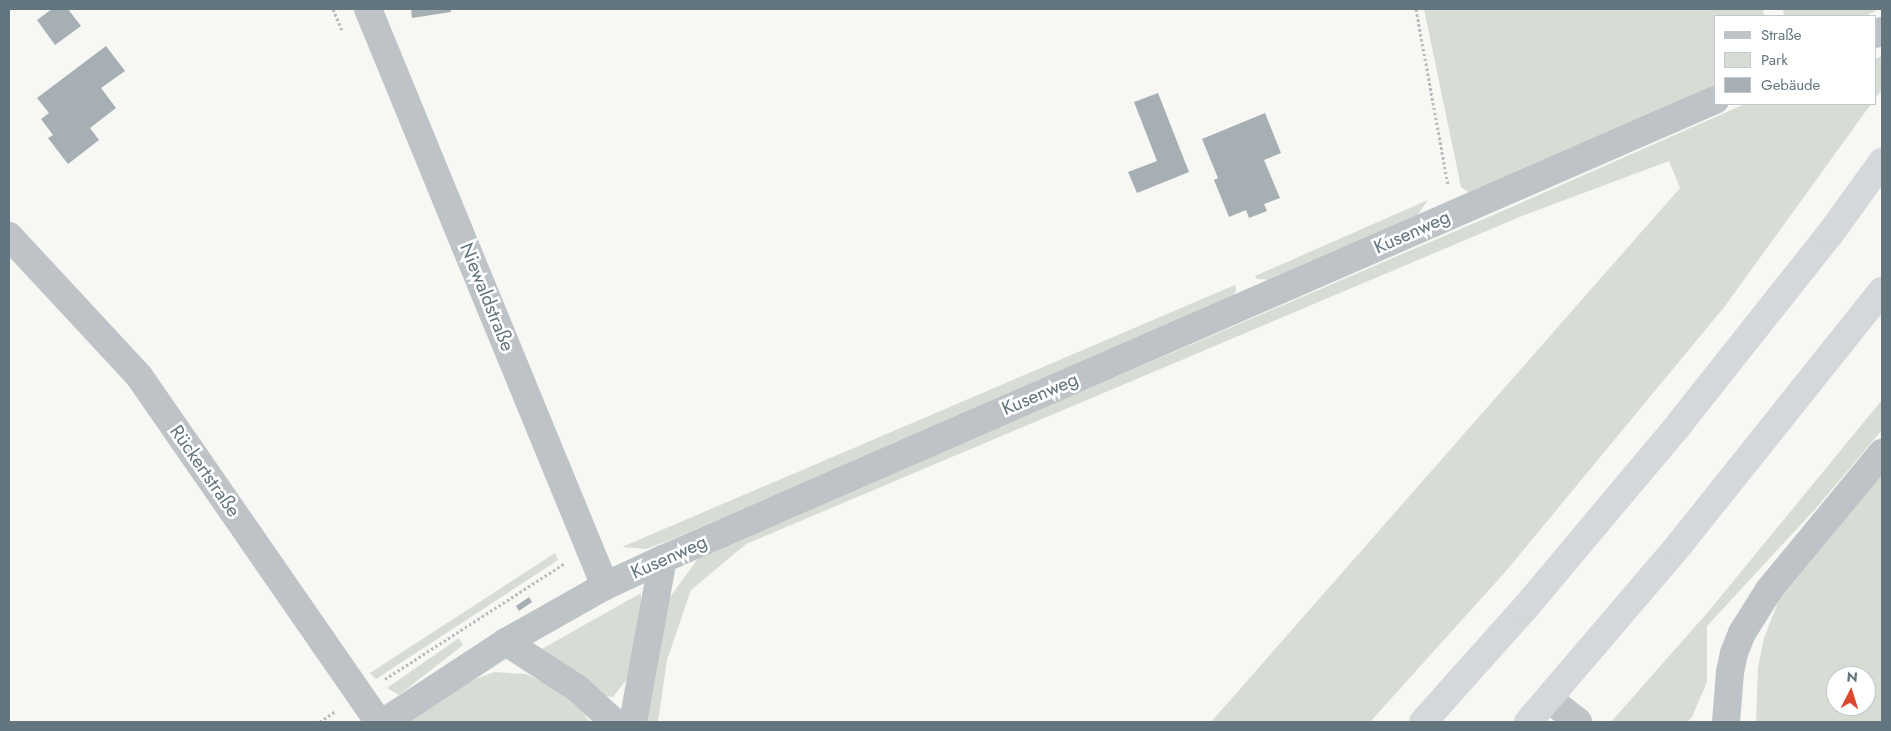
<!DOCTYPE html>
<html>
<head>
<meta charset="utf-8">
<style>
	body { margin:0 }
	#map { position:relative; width:1891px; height:731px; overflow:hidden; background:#f7f7f4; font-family:Jost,sans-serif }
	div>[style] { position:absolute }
	.green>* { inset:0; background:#d7dcd4 }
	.building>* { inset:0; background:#a5afb4 }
	.path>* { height:3px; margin-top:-1.5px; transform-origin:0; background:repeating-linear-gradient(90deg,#b9bcbf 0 2.5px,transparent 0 5px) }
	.minor>* { height:28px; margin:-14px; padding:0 14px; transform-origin:14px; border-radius:14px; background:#bec3c7 }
	.highway>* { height:28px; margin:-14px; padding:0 14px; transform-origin:14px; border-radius:14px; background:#d4d8db }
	span { translate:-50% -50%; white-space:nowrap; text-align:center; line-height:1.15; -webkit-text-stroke:5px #fff; paint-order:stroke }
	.street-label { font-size:19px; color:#63757f }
	.frame { position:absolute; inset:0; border:10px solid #63757f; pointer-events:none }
	.legend { position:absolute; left:1714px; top:15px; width:162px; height:90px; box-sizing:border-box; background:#fff; border:1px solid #c1c8cc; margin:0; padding:6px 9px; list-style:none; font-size:15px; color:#63757f }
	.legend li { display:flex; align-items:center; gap:10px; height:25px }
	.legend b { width:25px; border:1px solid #c1c8cc }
	.north { position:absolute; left:1826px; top:666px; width:50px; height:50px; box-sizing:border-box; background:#fff; border:1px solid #c1c8cc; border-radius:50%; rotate:5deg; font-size:14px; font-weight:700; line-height:20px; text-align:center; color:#63757f }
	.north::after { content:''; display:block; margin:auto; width:18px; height:22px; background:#de472e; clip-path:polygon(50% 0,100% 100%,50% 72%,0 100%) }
</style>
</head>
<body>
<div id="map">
	<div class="green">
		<div style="clip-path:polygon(1424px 9px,1763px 9px,1764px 16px,1715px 16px,1715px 88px,1470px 193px,1461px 187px)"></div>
		<div style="clip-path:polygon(1783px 9px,1879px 9px,1866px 16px,1784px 16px)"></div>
		<div style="clip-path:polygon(1882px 56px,1882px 89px,1875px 99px,1875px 59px)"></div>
		<div style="clip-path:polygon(1745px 104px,1871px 104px,1725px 306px,1506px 571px,1370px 722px,1211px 722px,1680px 188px,1669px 161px,1522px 216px,746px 544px,691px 590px,667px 660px,658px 722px,642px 722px,665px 604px,697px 560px,710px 551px,1514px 206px)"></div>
		<div style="clip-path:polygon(1428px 200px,1413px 221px,1274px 280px,1257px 279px,1255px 276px)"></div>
		<div style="clip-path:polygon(1235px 285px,1236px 291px,1230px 300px,668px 541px,646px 549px,622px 547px)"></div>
		<div style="clip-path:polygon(1882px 400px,1882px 430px,1817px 507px,1707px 626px,1707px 682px,1692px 717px,1687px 722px,1611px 722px,1708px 612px)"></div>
		<div style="clip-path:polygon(evenodd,1882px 474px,1882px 722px,1756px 722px,1758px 667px,1764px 638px,1778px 602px,1882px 474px,1836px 676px,1866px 676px,1866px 706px,1836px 706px,1836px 676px)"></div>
		<div style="clip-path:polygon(555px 553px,558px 560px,376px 679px,370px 673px)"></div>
		<div style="clip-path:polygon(641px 593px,641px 618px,630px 675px,613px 697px,604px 696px,540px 650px)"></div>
		<div style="clip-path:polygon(459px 638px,463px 645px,399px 695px,387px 688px)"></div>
		<div style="clip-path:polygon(494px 672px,526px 674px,553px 687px,581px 710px,590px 722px,406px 722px,465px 683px)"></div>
	</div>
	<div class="building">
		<div style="clip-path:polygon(52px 9px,68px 9px,81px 26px,55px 45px,37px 20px)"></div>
		<div style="clip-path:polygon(411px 9px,451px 9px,451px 12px,412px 18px)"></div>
		<div style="clip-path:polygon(106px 46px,125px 71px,101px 88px,116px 108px,90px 128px,99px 140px,68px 164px,48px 138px,53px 135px,41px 119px,49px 113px,37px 98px)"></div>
		<div style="clip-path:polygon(1158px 93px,1189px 172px,1137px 193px,1128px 172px,1157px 161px,1134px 102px)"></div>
		<div style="clip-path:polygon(1265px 113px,1281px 153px,1264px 160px,1280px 198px,1264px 204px,1267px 211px,1249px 218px,1246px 210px,1229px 217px,1214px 180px,1218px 178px,1202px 139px)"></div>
		<div style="clip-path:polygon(529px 597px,532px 602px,519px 611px,516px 606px)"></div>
	</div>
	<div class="path">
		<div style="left:333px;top:9px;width:23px;rotate:67deg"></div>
		<div style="left:1416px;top:9px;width:179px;rotate:79.7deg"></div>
		<div style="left:385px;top:679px;width:214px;rotate:-32.8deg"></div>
		<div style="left:320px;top:722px;width:19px;rotate:-35deg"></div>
	</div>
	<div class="minor">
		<div style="left:368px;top:9px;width:624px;rotate:67.67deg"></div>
		<div style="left:1875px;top:34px;width:8px;rotate:-23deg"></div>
		<div style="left:9px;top:236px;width:191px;rotate:47.1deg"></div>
		<div style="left:139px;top:376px;width:421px;rotate:55.3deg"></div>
		<div style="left:506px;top:642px;width:86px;rotate:33.1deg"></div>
		<div style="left:578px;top:689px;width:49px;rotate:42.5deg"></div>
		<div style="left:1549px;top:699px;width:37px;rotate:38deg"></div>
		<div style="left:384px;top:722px;width:146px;rotate:-33.3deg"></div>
		<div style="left:506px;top:642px;width:114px;rotate:-29.5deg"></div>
		<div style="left:605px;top:586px;width:64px;rotate:-25deg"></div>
		<div style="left:663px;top:559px;width:1148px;rotate:-23.57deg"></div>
		<div style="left:633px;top:722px;width:166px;rotate:-79.6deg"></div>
		<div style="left:1726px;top:722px;width:50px;rotate:-85.4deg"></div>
		<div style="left:1730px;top:672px;width:19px;rotate:-78deg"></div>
		<div style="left:1734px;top:653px;width:22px;rotate:-68deg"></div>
		<div style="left:1742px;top:633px;width:51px;rotate:-57.9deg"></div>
		<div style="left:1769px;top:590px;width:178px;rotate:-50.5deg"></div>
	</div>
	<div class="highway">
		<div style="left:1423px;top:722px;width:153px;rotate:-48.2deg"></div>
		<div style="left:1525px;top:608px;width:241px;rotate:-50deg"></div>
		<div style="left:1680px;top:423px;width:241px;rotate:-51.6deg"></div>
		<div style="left:1830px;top:234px;width:89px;rotate:-54.2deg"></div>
		<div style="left:1528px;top:722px;width:233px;rotate:-49.5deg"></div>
		<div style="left:1679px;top:545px;width:325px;rotate:-51.4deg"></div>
	</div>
	<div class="street-label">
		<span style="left:1412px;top:232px;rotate:-24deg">Kusenweg</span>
		<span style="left:487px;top:297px;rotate:68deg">Niewaldstraße</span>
		<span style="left:1040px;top:394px;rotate:-23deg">Kusenweg</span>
		<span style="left:205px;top:471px;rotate:55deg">Rückertstraße</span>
		<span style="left:669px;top:557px;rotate:-24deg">Kusenweg</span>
	</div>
	<div class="frame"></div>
	<ul class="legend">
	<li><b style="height:6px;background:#bec3c7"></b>Straße</li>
	<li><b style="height:14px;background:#d7dcd4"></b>Park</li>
	<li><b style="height:14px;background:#a5afb4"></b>Gebäude</li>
	</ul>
	<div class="north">N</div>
</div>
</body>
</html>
